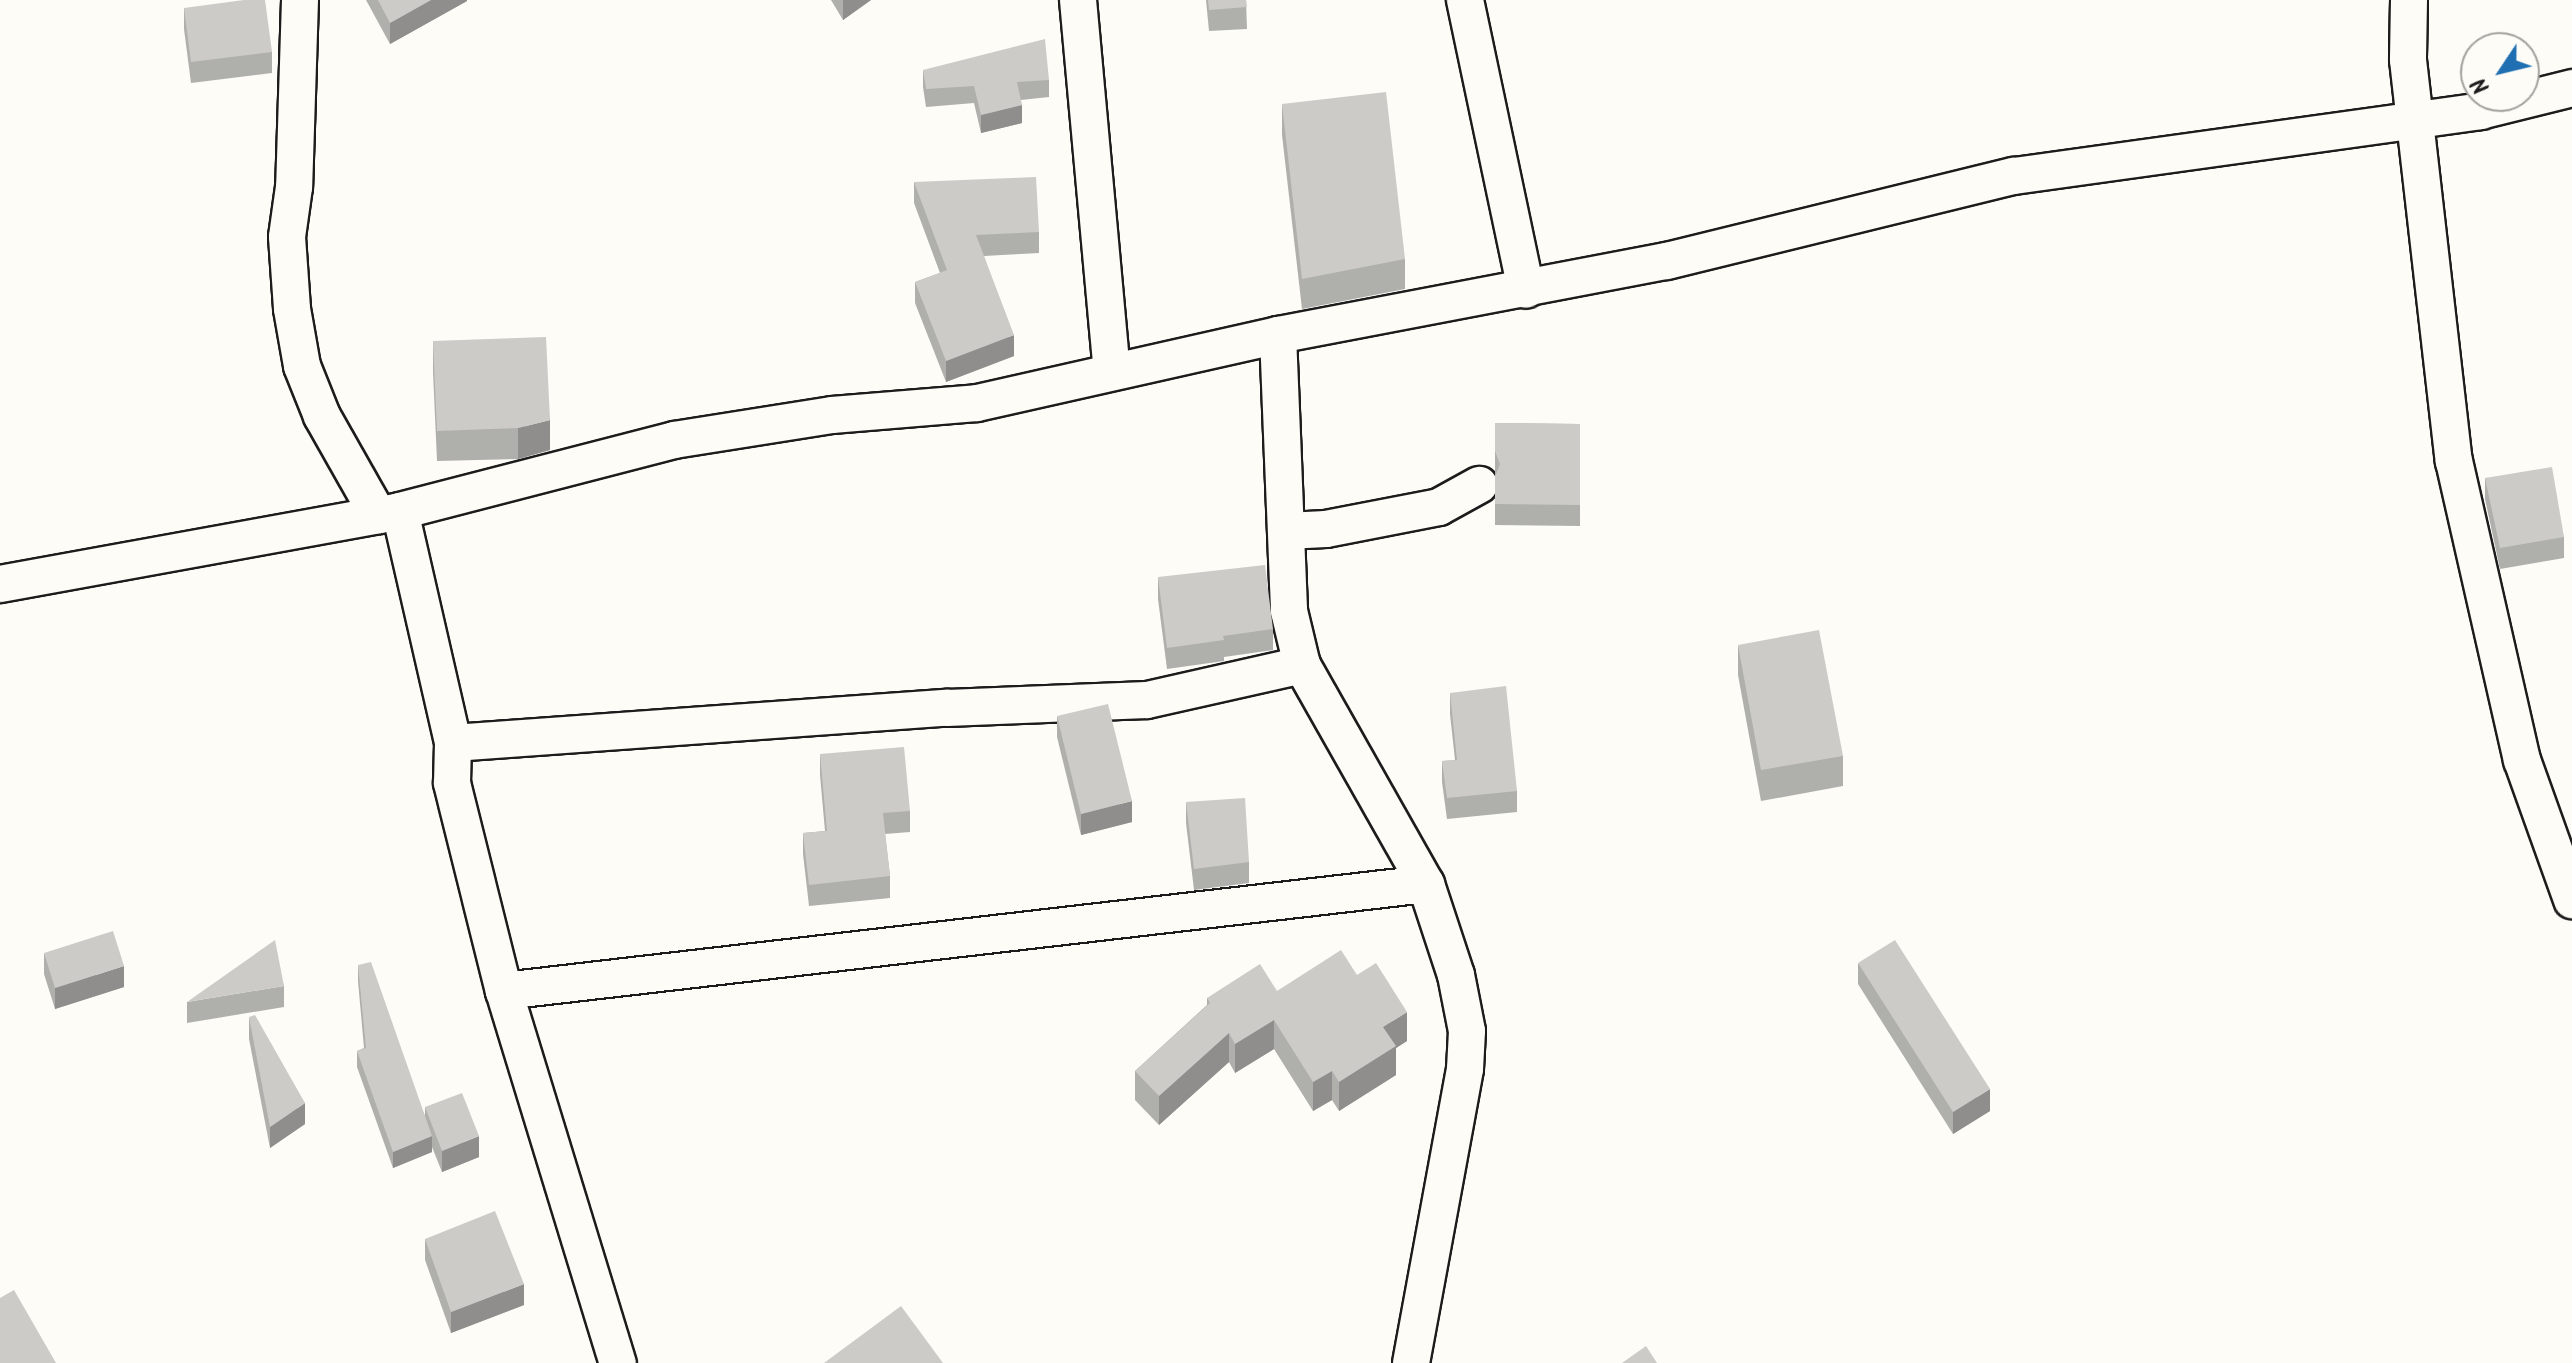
<!DOCTYPE html>
<html>
<head>
<meta charset="utf-8">
<style>
	body { margin:0 }
	#map { position:relative; width:2572px; height:1363px; overflow:hidden; background:#fdfcf7; font-family:Kalam,sans-serif }
	div>[style] { position:absolute }
	.roads { filter:drop-shadow(2px 0 #1c1c1c) drop-shadow(-2px 0 #1c1c1c) drop-shadow(0 2px #1c1c1c) drop-shadow(0 -2px #1c1c1c) }
	.minor>* { height:36px; margin:-18px; padding:0 18px; transform-origin:18px; border-radius:18px; background:#fdfcf7 }
	.wall>* { inset:0; background:#afafac }
	.shaded-wall>* { inset:0; background:#8f8e8c }
	.building>* { inset:0; background:#cccbc8 }
	span { translate:-50% -50%; white-space:nowrap; text-align:center; line-height:1.15; -webkit-text-stroke:6px #fdfcf7; paint-order:stroke }
	.north { position:absolute; left:2460px; top:32px; width:80px; height:80px; box-sizing:border-box; background:#fdfcf7; border:2px solid #a3a29f; border-radius:50%; rotate:235deg; font-size:22px; font-weight:700; line-height:32px; text-align:center; color:#1c1c1c }
	.north::after { content:''; display:block; margin:auto; width:28px; height:36px; background:#1f6fb2; clip-path:polygon(50% 0,100% 100%,50% 72%,0 100%) }
</style>
</head>
<body>
<div id="map">
	<div class="roads">
		<div class="minor">
			<div style="left:300px;top:0;width:187px;rotate:91.8deg"></div>
			<div style="left:294px;top:187px;width:50px;rotate:98deg"></div>
			<div style="left:287px;top:237px;width:72px;rotate:86deg"></div>
			<div style="left:292px;top:309px;width:58px;rotate:80deg"></div>
			<div style="left:302px;top:366px;width:54px;rotate:68.2deg"></div>
			<div style="left:322px;top:416px;width:114px;rotate:60.5deg"></div>
			<div style="left:1078px;top:0;width:373px;rotate:84.8deg"></div>
			<div style="left:1465px;top:0;width:296px;rotate:78.1deg"></div>
			<div style="left:2409px;top:0;width:60px;rotate:91deg"></div>
			<div style="left:2408px;top:60px;width:404px;rotate:83.5deg"></div>
			<div style="left:2454px;top:461px;width:307px;rotate:77.2deg"></div>
			<div style="left:2522px;top:760px;width:149px;rotate:70.3deg"></div>
			<div style="left:1278px;top:335px;width:276px;rotate:87.7deg"></div>
			<div style="left:1289px;top:611px;width:56px;rotate:76.5deg"></div>
			<div style="left:1302px;top:665px;width:252px;rotate:60.5deg"></div>
			<div style="left:1426px;top:884px;width:96px;rotate:71.8deg"></div>
			<div style="left:1456px;top:975px;width:57px;rotate:78.9deg"></div>
			<div style="left:1467px;top:1031px;width:38px;rotate:93deg"></div>
			<div style="left:1465px;top:1069px;width:299px;rotate:100.4deg"></div>
			<div style="left:400px;top:511px;width:238px;rotate:77.1deg"></div>
			<div style="left:453px;top:743px;width:40px;rotate:91.4deg"></div>
			<div style="left:452px;top:783px;width:214px;rotate:76deg"></div>
			<div style="left:504px;top:991px;width:389px;rotate:73deg"></div>
			<div style="left:1286px;top:531px;width:40px;rotate:-2.9deg"></div>
			<div style="left:1326px;top:529px;width:115px;rotate:-11deg"></div>
			<div style="left:1439px;top:507px;width:46px;rotate:-28.8deg"></div>
			<div style="left:0;top:584px;width:407px;rotate:-10.3deg"></div>
			<div style="left:400px;top:511px;width:283px;rotate:-14.5deg"></div>
			<div style="left:674px;top:440px;width:160px;rotate:-9deg"></div>
			<div style="left:832px;top:415px;width:145px;rotate:-4.7deg"></div>
			<div style="left:977px;top:403px;width:309px;rotate:-12.7deg"></div>
			<div style="left:1278px;top:335px;width:396px;rotate:-10.8deg"></div>
			<div style="left:1667px;top:261px;width:357px;rotate:-13.8deg"></div>
			<div style="left:2014px;top:176px;width:471px;rotate:-7.9deg"></div>
			<div style="left:2480px;top:111px;width:95px;rotate:-14deg"></div>
			<div style="left:453px;top:743px;width:495px;rotate:-4.1deg"></div>
			<div style="left:947px;top:708px;width:200px;rotate:-2.3deg"></div>
			<div style="left:1147px;top:700px;width:159px;rotate:-12.7deg"></div>
			<div style="left:504px;top:991px;width:928px;rotate:-6.62deg"></div>
		</div>
	</div>
	<div class="wall">
		<div style="clip-path:polygon(366px 0,467px 0,467px 1px,390px 44px)"></div>
		<div style="clip-path:polygon(831px 0,871px 0,843px 20px)"></div>
		<div style="clip-path:polygon(1206px 0,1246px 0,1247px 29px,1209px 31px)"></div>
		<div style="clip-path:polygon(184px 8px,272px 52px,272px 73px,191px 83px,184px 29px)"></div>
		<div style="clip-path:polygon(923px 70px,1049px 80px,1049px 97px,1021px 100px,1022px 123px,981px 133px,974px 103px,926px 107px,923px 87px)"></div>
		<div style="clip-path:polygon(1282px 104px,1405px 259px,1405px 289px,1302px 309px,1282px 135px)"></div>
		<div style="clip-path:polygon(914px 182px,1039px 232px,1039px 253px,984px 256px,1014px 356px,946px 382px,915px 303px,915px 282px,940px 273px,914px 203px)"></div>
		<div style="clip-path:polygon(433px 341px,550px 450px,518px 459px,437px 461px,433px 372px)"></div>
		<div style="clip-path:polygon(1495px 423px,1580px 424px,1580px 526px,1495px 525px)"></div>
		<div style="clip-path:polygon(2485px 478px,2564px 537px,2564px 558px,2500px 569px,2485px 499px)"></div>
		<div style="clip-path:polygon(1158px 577px,1273px 629px,1273px 650px,1224px 657px,1224px 661px,1167px 669px,1158px 599px)"></div>
		<div style="clip-path:polygon(1738px 645px,1843px 756px,1843px 786px,1761px 801px,1738px 675px)"></div>
		<div style="clip-path:polygon(1450px 693px,1517px 791px,1517px 812px,1447px 819px,1442px 782px,1442px 761px,1455px 760px,1450px 714px)"></div>
		<div style="clip-path:polygon(1057px 716px,1132px 822px,1081px 835px,1057px 737px)"></div>
		<div style="clip-path:polygon(820px 754px,910px 811px,910px 832px,885px 834px,890px 876px,890px 898px,809px 906px,803px 854px,803px 833px,825px 831px,820px 775px)"></div>
		<div style="clip-path:polygon(1186px 802px,1249px 862px,1249px 883px,1194px 890px,1186px 823px)"></div>
		<div style="clip-path:polygon(44px 953px,124px 987px,55px 1009px,44px 974px)"></div>
		<div style="clip-path:polygon(1858px 963px,1990px 1111px,1953px 1134px,1858px 984px)"></div>
		<div style="clip-path:polygon(358px 965px,425px 1116px,425px 1107px,479px 1157px,442px 1172px,432px 1147px,432px 1152px,393px 1168px,357px 1067px,357px 1051px,364px 1048px,358px 981px)"></div>
		<div style="clip-path:polygon(1357px 975px,1407px 1041px,1396px 1048px,1396px 1075px,1339px 1111px,1332px 1100px,1313px 1111px,1274px 1049px,1235px 1073px,1229px 1062px,1159px 1125px,1135px 1100px,1135px 1071px,1207px 1005px,1207px 998px,1277px 991px)"></div>
		<div style="clip-path:polygon(284px 986px,284px 1007px,187px 1023px,187px 1002px)"></div>
		<div style="clip-path:polygon(249px 1017px,305px 1124px,270px 1148px,249px 1039px)"></div>
		<div style="clip-path:polygon(425px 1239px,524px 1305px,451px 1333px,425px 1260px)"></div>
	</div>
	<div class="shaded-wall">
		<div style="clip-path:polygon(431px 0,467px 0,467px 1px,390px 44px,390px 23px)"></div>
		<div style="clip-path:polygon(843px 0,871px 0,843px 20px)"></div>
		<div style="clip-path:polygon(1022px 105px,1022px 123px,981px 133px,981px 115px)"></div>
		<div style="clip-path:polygon(1014px 335px,1014px 356px,946px 382px,946px 361px)"></div>
		<div style="clip-path:polygon(550px 420px,550px 450px,518px 459px,518px 428px)"></div>
		<div style="clip-path:polygon(1132px 801px,1132px 822px,1081px 835px,1081px 814px)"></div>
		<div style="clip-path:polygon(124px 966px,124px 987px,55px 1009px,55px 988px)"></div>
		<div style="clip-path:polygon(1407px 1012px,1407px 1041px,1396px 1048px,1396px 1075px,1339px 1111px,1339px 1082px,1383px 1027px)"></div>
		<div style="clip-path:polygon(1274px 1020px,1274px 1049px,1235px 1073px,1235px 1044px)"></div>
		<div style="clip-path:polygon(1229px 1033px,1229px 1062px,1159px 1125px,1159px 1096px)"></div>
		<div style="clip-path:polygon(1332px 1071px,1332px 1100px,1313px 1111px,1313px 1082px)"></div>
		<div style="clip-path:polygon(1990px 1089px,1990px 1111px,1953px 1134px,1953px 1112px)"></div>
		<div style="clip-path:polygon(305px 1103px,305px 1124px,270px 1148px,270px 1127px)"></div>
		<div style="clip-path:polygon(432px 1136px,432px 1152px,393px 1168px,393px 1152px)"></div>
		<div style="clip-path:polygon(479px 1136px,479px 1157px,442px 1172px,442px 1151px)"></div>
		<div style="clip-path:polygon(524px 1284px,524px 1305px,451px 1333px,451px 1312px)"></div>
	</div>
	<div class="building">
		<div style="clip-path:polygon(244px 0,265px 0,272px 52px,191px 62px,184px 8px)"></div>
		<div style="clip-path:polygon(378px 0,431px 0,390px 23px)"></div>
		<div style="clip-path:polygon(1208px 0,1246px 0,1247px 7px,1209px 10px)"></div>
		<div style="clip-path:polygon(1045px 39px,1049px 80px,1017px 82px,1022px 105px,981px 115px,974px 86px,926px 89px,923px 70px)"></div>
		<div style="clip-path:polygon(1386px 92px,1405px 259px,1302px 279px,1282px 104px)"></div>
		<div style="clip-path:polygon(1036px 177px,1039px 232px,976px 235px,1014px 335px,946px 361px,915px 282px,947px 270px,914px 182px)"></div>
		<div style="clip-path:polygon(546px 337px,550px 420px,518px 428px,437px 431px,433px 341px)"></div>
		<div style="clip-path:polygon(1495px 423px,1580px 424px,1580px 505px,1495px 504px,1495px 477px,1500px 464px,1495px 451px)"></div>
		<div style="clip-path:polygon(2552px 467px,2564px 537px,2500px 548px,2485px 478px)"></div>
		<div style="clip-path:polygon(1265px 565px,1273px 629px,1223px 636px,1224px 640px,1167px 648px,1158px 577px)"></div>
		<div style="clip-path:polygon(1819px 630px,1843px 756px,1761px 770px,1738px 645px)"></div>
		<div style="clip-path:polygon(1506px 686px,1517px 791px,1447px 798px,1442px 761px,1457px 760px,1450px 693px)"></div>
		<div style="clip-path:polygon(1108px 704px,1132px 801px,1081px 814px,1057px 716px)"></div>
		<div style="clip-path:polygon(904px 747px,910px 811px,883px 813px,890px 876px,809px 885px,803px 833px,827px 831px,820px 754px)"></div>
		<div style="clip-path:polygon(1245px 798px,1249px 862px,1194px 869px,1186px 802px)"></div>
		<div style="clip-path:polygon(113px 931px,124px 966px,55px 988px,44px 953px)"></div>
		<div style="clip-path:polygon(275px 940px,284px 986px,187px 1002px)"></div>
		<div style="clip-path:polygon(1895px 940px,1990px 1089px,1953px 1112px,1858px 963px)"></div>
		<div style="clip-path:polygon(1341px 950px,1357px 975px,1376px 963px,1407px 1012px,1383px 1027px,1396px 1046px,1339px 1082px,1332px 1071px,1313px 1082px,1274px 1020px,1235px 1044px,1229px 1033px,1159px 1096px,1135px 1071px,1210px 1003px,1207px 998px,1260px 964px,1277px 991px)"></div>
		<div style="clip-path:polygon(371px 962px,432px 1136px,393px 1152px,357px 1051px,366px 1048px,358px 965px)"></div>
		<div style="clip-path:polygon(255px 1015px,305px 1103px,270px 1127px,249px 1017px)"></div>
		<div style="clip-path:polygon(462px 1093px,479px 1136px,442px 1151px,425px 1107px)"></div>
		<div style="clip-path:polygon(495px 1211px,524px 1284px,451px 1312px,425px 1239px)"></div>
		<div style="clip-path:polygon(14px 1290px,56px 1363px,0 1363px,0 1298px)"></div>
		<div style="clip-path:polygon(901px 1306px,943px 1363px,824px 1363px)"></div>
		<div style="clip-path:polygon(1646px 1346px,1657px 1363px,1622px 1363px)"></div>
	</div>
	<div class="north">N</div>
</div>
</body>
</html>
